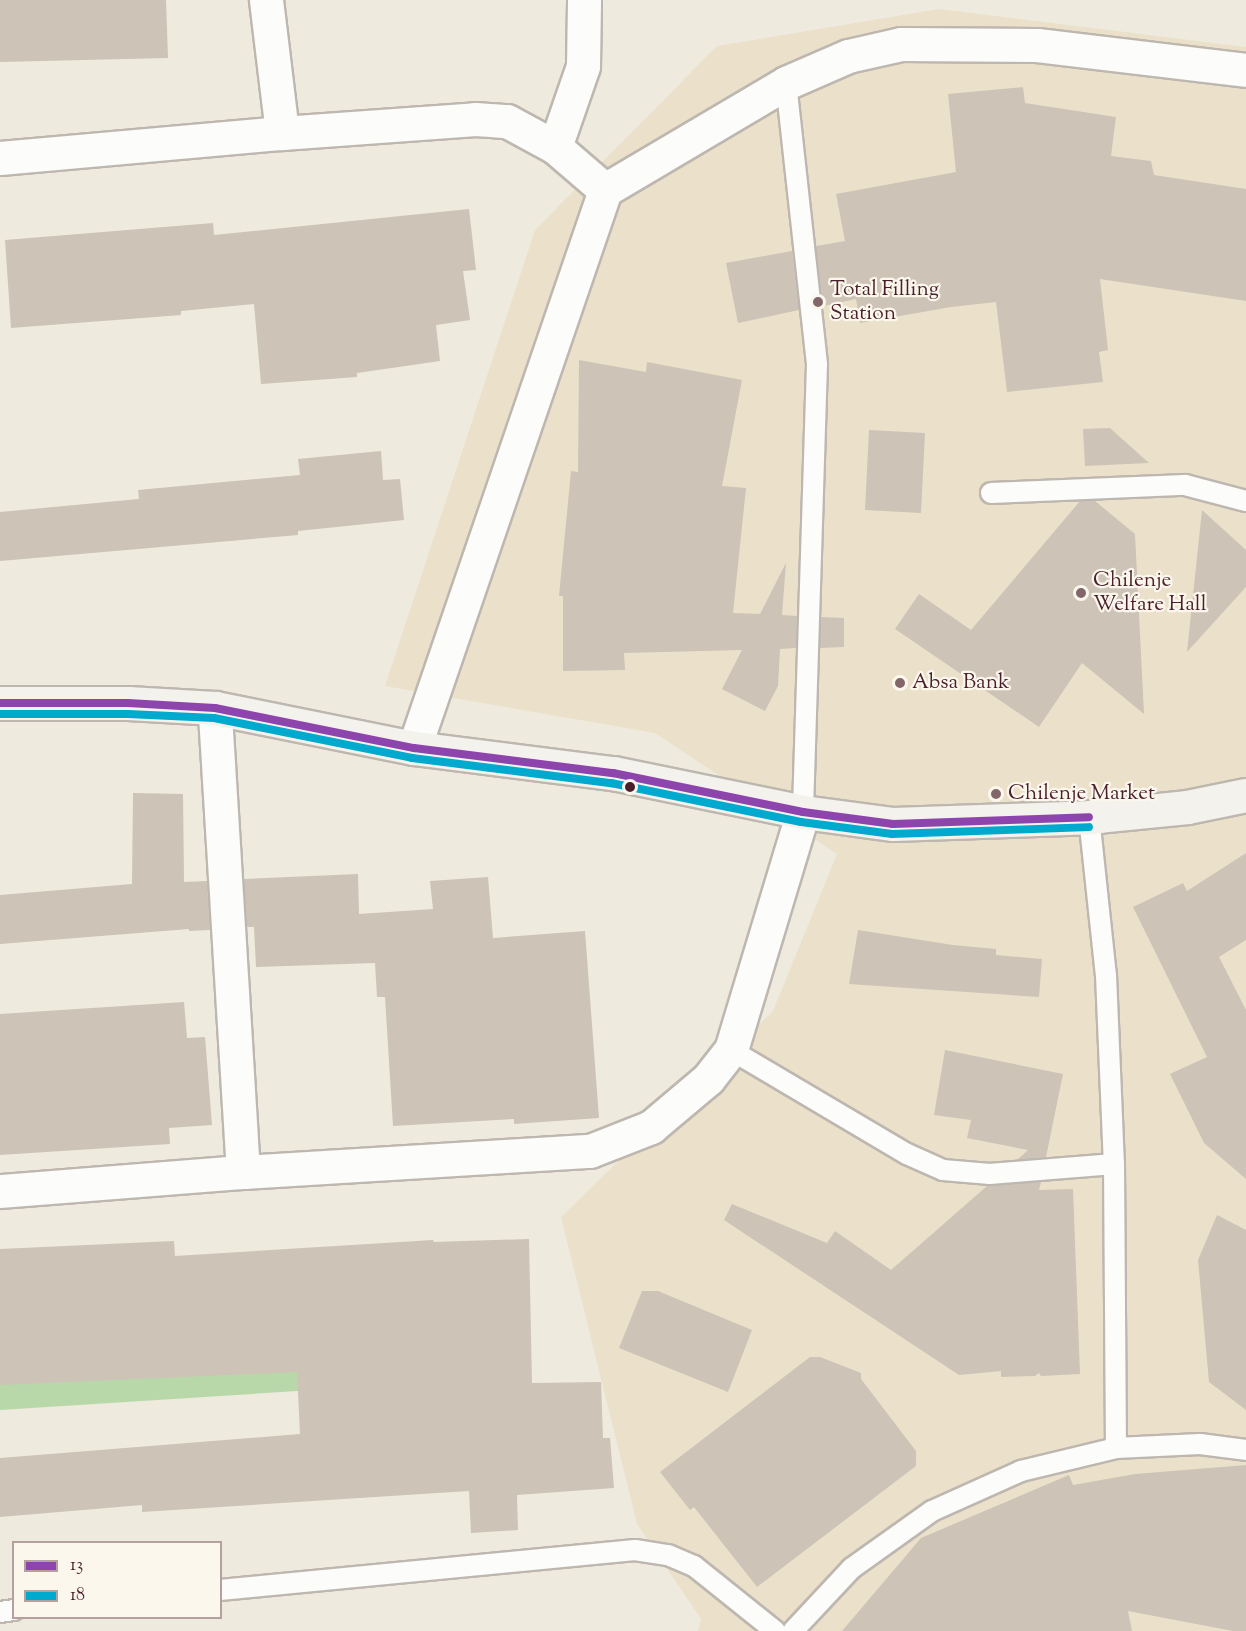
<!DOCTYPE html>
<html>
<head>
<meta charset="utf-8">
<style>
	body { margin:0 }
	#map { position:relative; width:1246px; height:1631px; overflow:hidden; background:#eeeade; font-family:"Sorts Mill Goudy",serif }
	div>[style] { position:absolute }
	.built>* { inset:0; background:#ebe1ca }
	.green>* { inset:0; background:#b8d8aa }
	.building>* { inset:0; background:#cdc3b7 }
	.roads { filter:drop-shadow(2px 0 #beb7b0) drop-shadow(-2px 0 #beb7b0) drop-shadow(0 2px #beb7b0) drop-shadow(0 -2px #beb7b0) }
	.service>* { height:20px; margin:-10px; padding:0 10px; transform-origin:10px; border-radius:10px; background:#fcfcfa }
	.minor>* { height:33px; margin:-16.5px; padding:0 16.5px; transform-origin:16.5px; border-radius:16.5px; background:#fcfcfa }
	.secondary>* { height:33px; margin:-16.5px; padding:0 16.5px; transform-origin:16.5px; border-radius:16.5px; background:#f4f2ec }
	.bus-1>* { height:8px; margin:-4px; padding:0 4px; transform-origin:4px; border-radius:4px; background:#8e44ad }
	.bus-2>* { height:8px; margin:-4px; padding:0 4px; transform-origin:4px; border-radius:4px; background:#00a9ce }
	.dots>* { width:16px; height:16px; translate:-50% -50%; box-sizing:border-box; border:3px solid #fbf7ec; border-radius:50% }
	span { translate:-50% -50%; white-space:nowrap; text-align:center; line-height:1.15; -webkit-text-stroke:4.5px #fbf7ec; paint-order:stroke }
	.poi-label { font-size:21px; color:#4a1f2b }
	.left { translate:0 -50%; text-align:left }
	.legend { position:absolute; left:12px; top:1541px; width:210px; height:78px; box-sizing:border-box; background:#fbf7ec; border:2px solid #b4a19f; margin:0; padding:8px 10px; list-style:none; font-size:18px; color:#4a1f2b }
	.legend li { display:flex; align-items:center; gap:12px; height:30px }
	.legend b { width:30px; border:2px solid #b4a19f }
</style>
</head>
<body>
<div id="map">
	<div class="built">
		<div style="clip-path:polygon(939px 9px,1246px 47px,1246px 1631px,698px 1631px,701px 1619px,637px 1524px,561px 1217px,773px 1011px,837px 854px,655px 733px,385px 686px,535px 230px,717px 46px)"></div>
	</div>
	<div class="green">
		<div style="clip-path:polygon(0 1320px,438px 1382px,0 1410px)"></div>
	</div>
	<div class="building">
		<div style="clip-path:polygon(0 0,166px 0,168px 58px,0 62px)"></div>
		<div style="clip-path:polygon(1023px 87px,1025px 103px,1116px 117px,1111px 156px,1151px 161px,1154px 175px,1246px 189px,1246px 301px,1100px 279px,1108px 350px,1099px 352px,1103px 382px,1007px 392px,996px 302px,951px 307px,860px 323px,856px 299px,823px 306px,816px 246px,845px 241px,836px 194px,956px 172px,948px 94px)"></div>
		<div style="clip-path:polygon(469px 209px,476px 270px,463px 271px,470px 320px,436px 325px,440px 361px,357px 373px,357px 377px,261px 384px,254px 304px,181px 311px,181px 315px,11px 328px,5px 240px,213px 223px,214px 235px)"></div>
		<div style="clip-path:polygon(792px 251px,799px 310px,738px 323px,726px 263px)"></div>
		<div style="clip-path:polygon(579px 360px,646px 372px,647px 362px,742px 380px,722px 486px,746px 488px,733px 613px,760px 614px,786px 563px,782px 615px,797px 616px,796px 648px,780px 649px,778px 686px,765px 711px,722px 689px,742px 650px,624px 653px,625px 670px,563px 671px,563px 596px,559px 596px,571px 471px,578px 472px)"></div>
		<div style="clip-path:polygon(1110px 428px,1149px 463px,1085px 466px,1083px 429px)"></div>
		<div style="clip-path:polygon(869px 430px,925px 433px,921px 513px,865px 510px)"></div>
		<div style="clip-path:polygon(381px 451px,383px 480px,400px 479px,404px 520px,298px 531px,298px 535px,0 561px,0 512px,139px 499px,138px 490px,300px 475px,298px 459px)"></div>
		<div style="clip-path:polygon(1080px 501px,1095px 501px,1135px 534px,1144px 714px,1082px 663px,1039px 727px,895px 629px,919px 594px,971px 630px)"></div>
		<div style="clip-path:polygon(1202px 510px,1246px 550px,1246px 587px,1187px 652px)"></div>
		<div style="clip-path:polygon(821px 617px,844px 618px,844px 647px,820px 648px)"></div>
		<div style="clip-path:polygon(133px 793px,183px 794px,184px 882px,207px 881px,210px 930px,189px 931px,189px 929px,0 944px,0 895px,132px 884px)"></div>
		<div style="clip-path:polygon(1246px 853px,1246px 940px,1219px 957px,1246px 1010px,1246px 1179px,1204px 1143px,1170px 1074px,1207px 1057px,1133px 907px,1183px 883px,1187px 891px)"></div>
		<div style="clip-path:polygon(358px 874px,359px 914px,433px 909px,430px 881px,488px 877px,493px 938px,585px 931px,599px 1118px,514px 1124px,514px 1119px,393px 1126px,385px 997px,377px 997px,375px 963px,256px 967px,254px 927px,247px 927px,244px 879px)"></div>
		<div style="clip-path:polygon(858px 930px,953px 945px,996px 949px,996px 955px,1042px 959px,1039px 997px,849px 984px)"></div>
		<div style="clip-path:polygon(184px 1002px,187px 1038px,205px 1037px,212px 1125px,169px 1128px,170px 1144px,0 1155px,0 1014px)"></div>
		<div style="clip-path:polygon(945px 1050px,1063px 1074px,1046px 1157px,1017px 1160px,1028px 1150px,967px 1138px,971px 1120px,934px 1115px)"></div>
		<div style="clip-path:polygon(1041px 1182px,1039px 1190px,1073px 1189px,1080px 1374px,1041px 1376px,1039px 1373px,1035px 1376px,1001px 1377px,1001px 1371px,959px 1375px,724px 1220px,732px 1204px,827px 1243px,835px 1231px,891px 1270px,987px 1186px)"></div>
		<div style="clip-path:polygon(1217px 1215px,1246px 1230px,1246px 1410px,1209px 1382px,1198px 1260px)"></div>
		<div style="clip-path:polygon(529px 1239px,532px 1383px,601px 1382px,603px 1438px,610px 1438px,614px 1488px,517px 1495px,518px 1530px,471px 1533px,469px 1491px,142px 1512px,142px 1505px,0 1517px,0 1458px,300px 1434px,297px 1372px,0 1385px,0 1249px,174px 1241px,175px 1256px,433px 1240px,434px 1242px)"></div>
		<div style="clip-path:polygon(642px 1291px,658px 1291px,752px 1330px,728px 1392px,619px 1348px)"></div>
		<div style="clip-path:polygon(810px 1357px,820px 1357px,861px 1373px,861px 1379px,916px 1451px,916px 1466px,757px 1587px,694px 1507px,690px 1510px,660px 1472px)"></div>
		<div style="clip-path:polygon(1246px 1465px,1246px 1631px,1233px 1631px,1128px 1611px,1132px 1631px,842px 1631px,921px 1538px,1069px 1475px,1073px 1485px,1135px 1474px)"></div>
	</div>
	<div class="roads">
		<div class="service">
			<div style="left:786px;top:83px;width:283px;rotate:83.7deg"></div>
			<div style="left:817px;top:364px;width:448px;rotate:91.8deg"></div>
			<div style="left:991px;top:493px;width:194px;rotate:-2.4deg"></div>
			<div style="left:1185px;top:485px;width:63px;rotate:14.7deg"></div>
			<div style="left:1089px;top:817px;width:159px;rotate:83.9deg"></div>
			<div style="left:1106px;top:975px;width:189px;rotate:87.6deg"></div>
			<div style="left:1114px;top:1164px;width:284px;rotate:89.6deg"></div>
			<div style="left:731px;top:1050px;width:204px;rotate:30.6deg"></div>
			<div style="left:907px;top:1154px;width:39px;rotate:24deg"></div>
			<div style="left:943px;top:1170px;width:47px;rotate:4.9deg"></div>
			<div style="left:990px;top:1174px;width:124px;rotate:-4.6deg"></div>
			<div style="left:220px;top:1590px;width:417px;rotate:-5.5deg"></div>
			<div style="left:635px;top:1550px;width:33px;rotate:9deg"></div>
			<div style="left:668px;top:1555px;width:28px;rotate:23deg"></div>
			<div style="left:694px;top:1566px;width:104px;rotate:38.7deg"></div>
			<div style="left:0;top:1612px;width:14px;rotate:-8deg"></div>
			<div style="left:793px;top:1631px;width:86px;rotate:-46.9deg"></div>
			<div style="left:852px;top:1568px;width:98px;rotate:-35.5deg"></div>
			<div style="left:932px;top:1511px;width:98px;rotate:-24.2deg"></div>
			<div style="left:1021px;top:1471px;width:98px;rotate:-13.6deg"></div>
			<div style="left:1116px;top:1448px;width:84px;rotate:-2.7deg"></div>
			<div style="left:1200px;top:1444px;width:46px;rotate:7.4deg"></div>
		</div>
		<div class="minor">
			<div style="left:266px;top:0;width:134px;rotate:83.1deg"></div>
			<div style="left:555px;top:147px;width:86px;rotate:-70.9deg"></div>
			<div style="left:583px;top:66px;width:66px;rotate:-89.1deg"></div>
			<div style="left:0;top:158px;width:283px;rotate:-5.1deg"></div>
			<div style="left:282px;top:133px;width:194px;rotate:-4.1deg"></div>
			<div style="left:475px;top:119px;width:32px;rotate:4deg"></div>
			<div style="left:507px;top:121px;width:55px;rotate:28.4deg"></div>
			<div style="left:555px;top:147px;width:66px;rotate:40.7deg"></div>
			<div style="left:414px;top:748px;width:590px;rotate:-71.1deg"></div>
			<div style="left:605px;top:190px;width:210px;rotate:-30.6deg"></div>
			<div style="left:786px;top:83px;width:68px;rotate:-23.5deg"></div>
			<div style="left:848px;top:56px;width:54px;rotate:-12.8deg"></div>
			<div style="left:901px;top:44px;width:136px;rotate:0.4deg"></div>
			<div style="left:1037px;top:45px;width:210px;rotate:6.8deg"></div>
			<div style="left:243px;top:1172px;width:348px;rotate:-3.5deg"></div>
			<div style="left:590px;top:1151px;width:66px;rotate:-21.5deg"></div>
			<div style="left:651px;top:1127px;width:75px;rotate:-40.1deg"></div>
			<div style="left:708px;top:1079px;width:37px;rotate:-52deg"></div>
			<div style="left:731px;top:1050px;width:249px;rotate:-73.2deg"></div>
			<div style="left:0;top:1191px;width:244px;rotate:-4.5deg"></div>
			<div style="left:243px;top:1172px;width:465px;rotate:-93.5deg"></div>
		</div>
		<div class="secondary">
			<div style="left:0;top:703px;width:128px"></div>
			<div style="left:128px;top:703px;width:87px;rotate:3.3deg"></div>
			<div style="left:215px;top:708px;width:203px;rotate:11.4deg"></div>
			<div style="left:414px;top:748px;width:201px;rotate:7.2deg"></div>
			<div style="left:613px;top:773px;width:194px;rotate:11.6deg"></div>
			<div style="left:803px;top:812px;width:91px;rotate:7.6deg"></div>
			<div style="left:893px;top:824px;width:196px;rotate:-2deg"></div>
			<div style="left:1089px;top:817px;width:99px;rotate:-5.8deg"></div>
			<div style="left:1187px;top:807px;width:60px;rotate:-11.5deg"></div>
		</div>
	</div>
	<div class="bus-1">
		<div style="left:0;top:703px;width:128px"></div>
		<div style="left:128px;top:703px;width:87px;rotate:3.3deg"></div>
		<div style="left:215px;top:708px;width:203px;rotate:11.4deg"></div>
		<div style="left:414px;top:748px;width:201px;rotate:7.2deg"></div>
		<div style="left:613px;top:773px;width:194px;rotate:11.6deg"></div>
		<div style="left:803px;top:812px;width:91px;rotate:7.6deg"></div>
		<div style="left:893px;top:824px;width:196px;rotate:-2deg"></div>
	</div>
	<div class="bus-2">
		<div style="left:0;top:714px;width:128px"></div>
		<div style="left:128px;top:714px;width:86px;rotate:2.7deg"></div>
		<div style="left:214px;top:718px;width:202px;rotate:11.4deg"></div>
		<div style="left:412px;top:758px;width:201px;rotate:7.2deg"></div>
		<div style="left:611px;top:783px;width:194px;rotate:11.6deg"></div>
		<div style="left:801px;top:822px;width:92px;rotate:7.5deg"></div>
		<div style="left:892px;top:834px;width:197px;rotate:-2deg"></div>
	</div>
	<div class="dots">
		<div style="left:818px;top:302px;background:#83666a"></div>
		<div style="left:1081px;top:593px;background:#83666a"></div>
		<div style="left:900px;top:683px;background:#83666a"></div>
		<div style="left:630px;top:787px;background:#4a1f2b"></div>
		<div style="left:996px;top:794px;background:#83666a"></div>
	</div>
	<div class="poi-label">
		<span class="left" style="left:830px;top:302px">Total Filling<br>Station</span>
		<span class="left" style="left:1093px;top:593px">Chilenje<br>Welfare Hall</span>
		<span class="left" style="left:912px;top:683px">Absa Bank</span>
		<span class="left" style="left:1008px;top:794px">Chilenje Market</span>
	</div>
	<ul class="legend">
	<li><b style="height:8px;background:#8e44ad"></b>13</li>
	<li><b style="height:8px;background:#00a9ce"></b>18</li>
	</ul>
</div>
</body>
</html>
